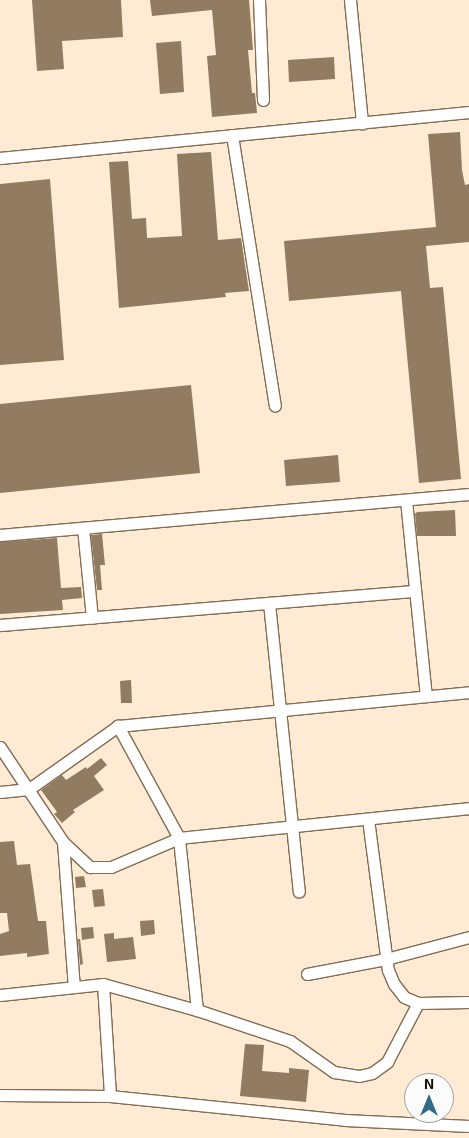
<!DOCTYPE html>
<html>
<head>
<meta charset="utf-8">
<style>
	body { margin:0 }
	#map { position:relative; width:469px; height:1138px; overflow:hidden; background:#ffebd4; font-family:"Exo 2",sans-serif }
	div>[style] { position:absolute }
	.building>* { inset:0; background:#917b61 }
	.roads { filter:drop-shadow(1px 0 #826c53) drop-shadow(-1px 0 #826c53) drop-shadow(0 1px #826c53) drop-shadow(0 -1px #826c53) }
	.minor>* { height:11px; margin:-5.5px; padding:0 5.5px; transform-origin:5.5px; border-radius:5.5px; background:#fff }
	span { translate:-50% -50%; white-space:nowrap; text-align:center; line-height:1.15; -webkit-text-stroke:5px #fbfbfb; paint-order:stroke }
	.north { position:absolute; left:404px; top:1073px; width:50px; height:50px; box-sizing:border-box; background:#fbfbfb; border:1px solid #a19e9a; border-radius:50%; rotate:0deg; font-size:14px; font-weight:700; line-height:20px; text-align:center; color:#1a1208 }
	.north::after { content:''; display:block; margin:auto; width:18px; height:22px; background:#346a86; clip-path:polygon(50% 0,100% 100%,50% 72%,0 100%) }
</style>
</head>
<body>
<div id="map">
	<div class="building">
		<div style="clip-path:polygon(32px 0,121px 0,123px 37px,62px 41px,64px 69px,37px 71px)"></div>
		<div style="clip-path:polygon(150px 0,249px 0,253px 50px,248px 50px,252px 93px,255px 93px,257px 113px,212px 117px,207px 56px,216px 55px,212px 10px,152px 16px)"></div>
		<div style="clip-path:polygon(181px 41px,184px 92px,160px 94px,156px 43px)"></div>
		<div style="clip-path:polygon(334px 57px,335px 79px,289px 82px,288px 60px)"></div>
		<div style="clip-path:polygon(460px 132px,462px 170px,465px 185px,469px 184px,469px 242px,426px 246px,430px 288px,443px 287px,461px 479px,419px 483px,401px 291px,289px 301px,284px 241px,436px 227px,428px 134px)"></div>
		<div style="clip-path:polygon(211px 152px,218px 240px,241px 238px,249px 291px,225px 293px,226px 297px,119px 308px,109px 162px,128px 161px,132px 219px,146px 218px,147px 238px,182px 236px,177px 154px)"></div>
		<div style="clip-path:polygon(50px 179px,64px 360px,0 365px,0 184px)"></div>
		<div style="clip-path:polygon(191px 385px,200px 473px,0 493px,0 404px)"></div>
		<div style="clip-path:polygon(338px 455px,340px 482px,286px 486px,284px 460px)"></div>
		<div style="clip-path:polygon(455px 510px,456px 536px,417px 536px,415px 514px,417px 512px)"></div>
		<div style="clip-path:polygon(102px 534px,105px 565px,100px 565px,102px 590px,97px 590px,91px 535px)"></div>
		<div style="clip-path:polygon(57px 538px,61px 588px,81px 587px,82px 598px,62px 600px,63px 610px,0 614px,0 542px)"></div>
		<div style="clip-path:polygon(131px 680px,132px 703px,121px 703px,120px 681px)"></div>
		<div style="clip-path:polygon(101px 758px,107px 765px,94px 776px,104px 790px,73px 810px,75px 812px,62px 823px,54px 814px,57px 812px,41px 790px,62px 775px,66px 780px,86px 767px,87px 769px)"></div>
		<div style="clip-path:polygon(14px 841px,17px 865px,30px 864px,38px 921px,46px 921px,49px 954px,27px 957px,27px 953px,0 956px,0 934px,9px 931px,7px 913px,0 913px,0 842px)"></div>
		<div style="clip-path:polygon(84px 876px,86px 887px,76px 888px,75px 877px)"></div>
		<div style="clip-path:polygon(103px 889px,105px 906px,94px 907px,92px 890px)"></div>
		<div style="clip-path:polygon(154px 920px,155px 934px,141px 936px,140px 921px)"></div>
		<div style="clip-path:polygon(93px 927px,94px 938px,82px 940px,81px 928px)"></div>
		<div style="clip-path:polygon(114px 933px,114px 939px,133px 937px,136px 959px,107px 962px,104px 934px)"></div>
		<div style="clip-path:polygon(78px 939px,80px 939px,83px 964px,80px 965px)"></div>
		<div style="clip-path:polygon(245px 1044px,264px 1045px,262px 1071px,289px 1073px,289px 1068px,309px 1070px,306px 1102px,240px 1096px)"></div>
	</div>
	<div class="roads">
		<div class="minor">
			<div style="left:259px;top:0;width:100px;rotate:87.7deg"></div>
			<div style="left:350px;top:0;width:124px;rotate:84.4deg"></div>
			<div style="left:232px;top:135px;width:274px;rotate:81deg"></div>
			<div style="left:0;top:158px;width:471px;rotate:-5.6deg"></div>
			<div style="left:406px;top:500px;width:197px;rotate:84.2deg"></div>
			<div style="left:83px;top:528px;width:90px;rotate:84.3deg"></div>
			<div style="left:0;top:535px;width:471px;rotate:-5deg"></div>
			<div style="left:269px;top:603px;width:290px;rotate:84.1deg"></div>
			<div style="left:0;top:625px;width:415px;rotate:-4.7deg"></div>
			<div style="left:0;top:747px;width:114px;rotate:56.4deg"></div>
			<div style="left:63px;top:842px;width:37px;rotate:43deg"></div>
			<div style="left:90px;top:867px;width:21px"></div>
			<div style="left:111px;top:867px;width:74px;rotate:-23.1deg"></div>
			<div style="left:179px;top:838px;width:128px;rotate:-118.6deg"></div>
			<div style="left:0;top:792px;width:29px;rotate:-6deg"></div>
			<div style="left:29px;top:789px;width:109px;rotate:-35.3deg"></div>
			<div style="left:118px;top:726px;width:353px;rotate:-5.5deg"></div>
			<div style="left:368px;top:819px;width:152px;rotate:82.5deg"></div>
			<div style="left:388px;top:970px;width:15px;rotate:67deg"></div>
			<div style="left:394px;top:984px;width:16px;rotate:52deg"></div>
			<div style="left:404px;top:997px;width:15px;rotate:23deg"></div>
			<div style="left:418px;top:1003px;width:51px;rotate:-1.1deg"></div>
			<div style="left:63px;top:842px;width:145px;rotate:85.7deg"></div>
			<div style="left:307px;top:974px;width:80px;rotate:-10.8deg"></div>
			<div style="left:386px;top:959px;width:86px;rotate:-14.8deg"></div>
			<div style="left:103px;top:984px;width:112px;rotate:86.4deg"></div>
			<div style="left:0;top:995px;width:104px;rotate:-6.1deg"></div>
			<div style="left:103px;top:984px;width:98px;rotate:15.5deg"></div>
			<div style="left:197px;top:1010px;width:98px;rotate:18.4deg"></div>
			<div style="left:290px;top:1041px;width:54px;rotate:35.2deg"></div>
			<div style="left:334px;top:1072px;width:25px;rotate:9deg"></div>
			<div style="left:359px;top:1076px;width:13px;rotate:-13deg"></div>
			<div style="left:372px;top:1073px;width:19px;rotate:-36deg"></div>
			<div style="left:387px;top:1062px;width:67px;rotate:-62.3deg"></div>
			<div style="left:197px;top:1010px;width:173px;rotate:-96deg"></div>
			<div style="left:179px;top:838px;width:292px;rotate:-5.9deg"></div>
			<div style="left:0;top:1095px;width:110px;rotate:0.5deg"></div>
			<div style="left:110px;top:1096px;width:236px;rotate:5.8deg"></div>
			<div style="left:345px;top:1120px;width:124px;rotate:2.8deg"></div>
		</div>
	</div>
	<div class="north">N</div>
</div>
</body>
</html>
